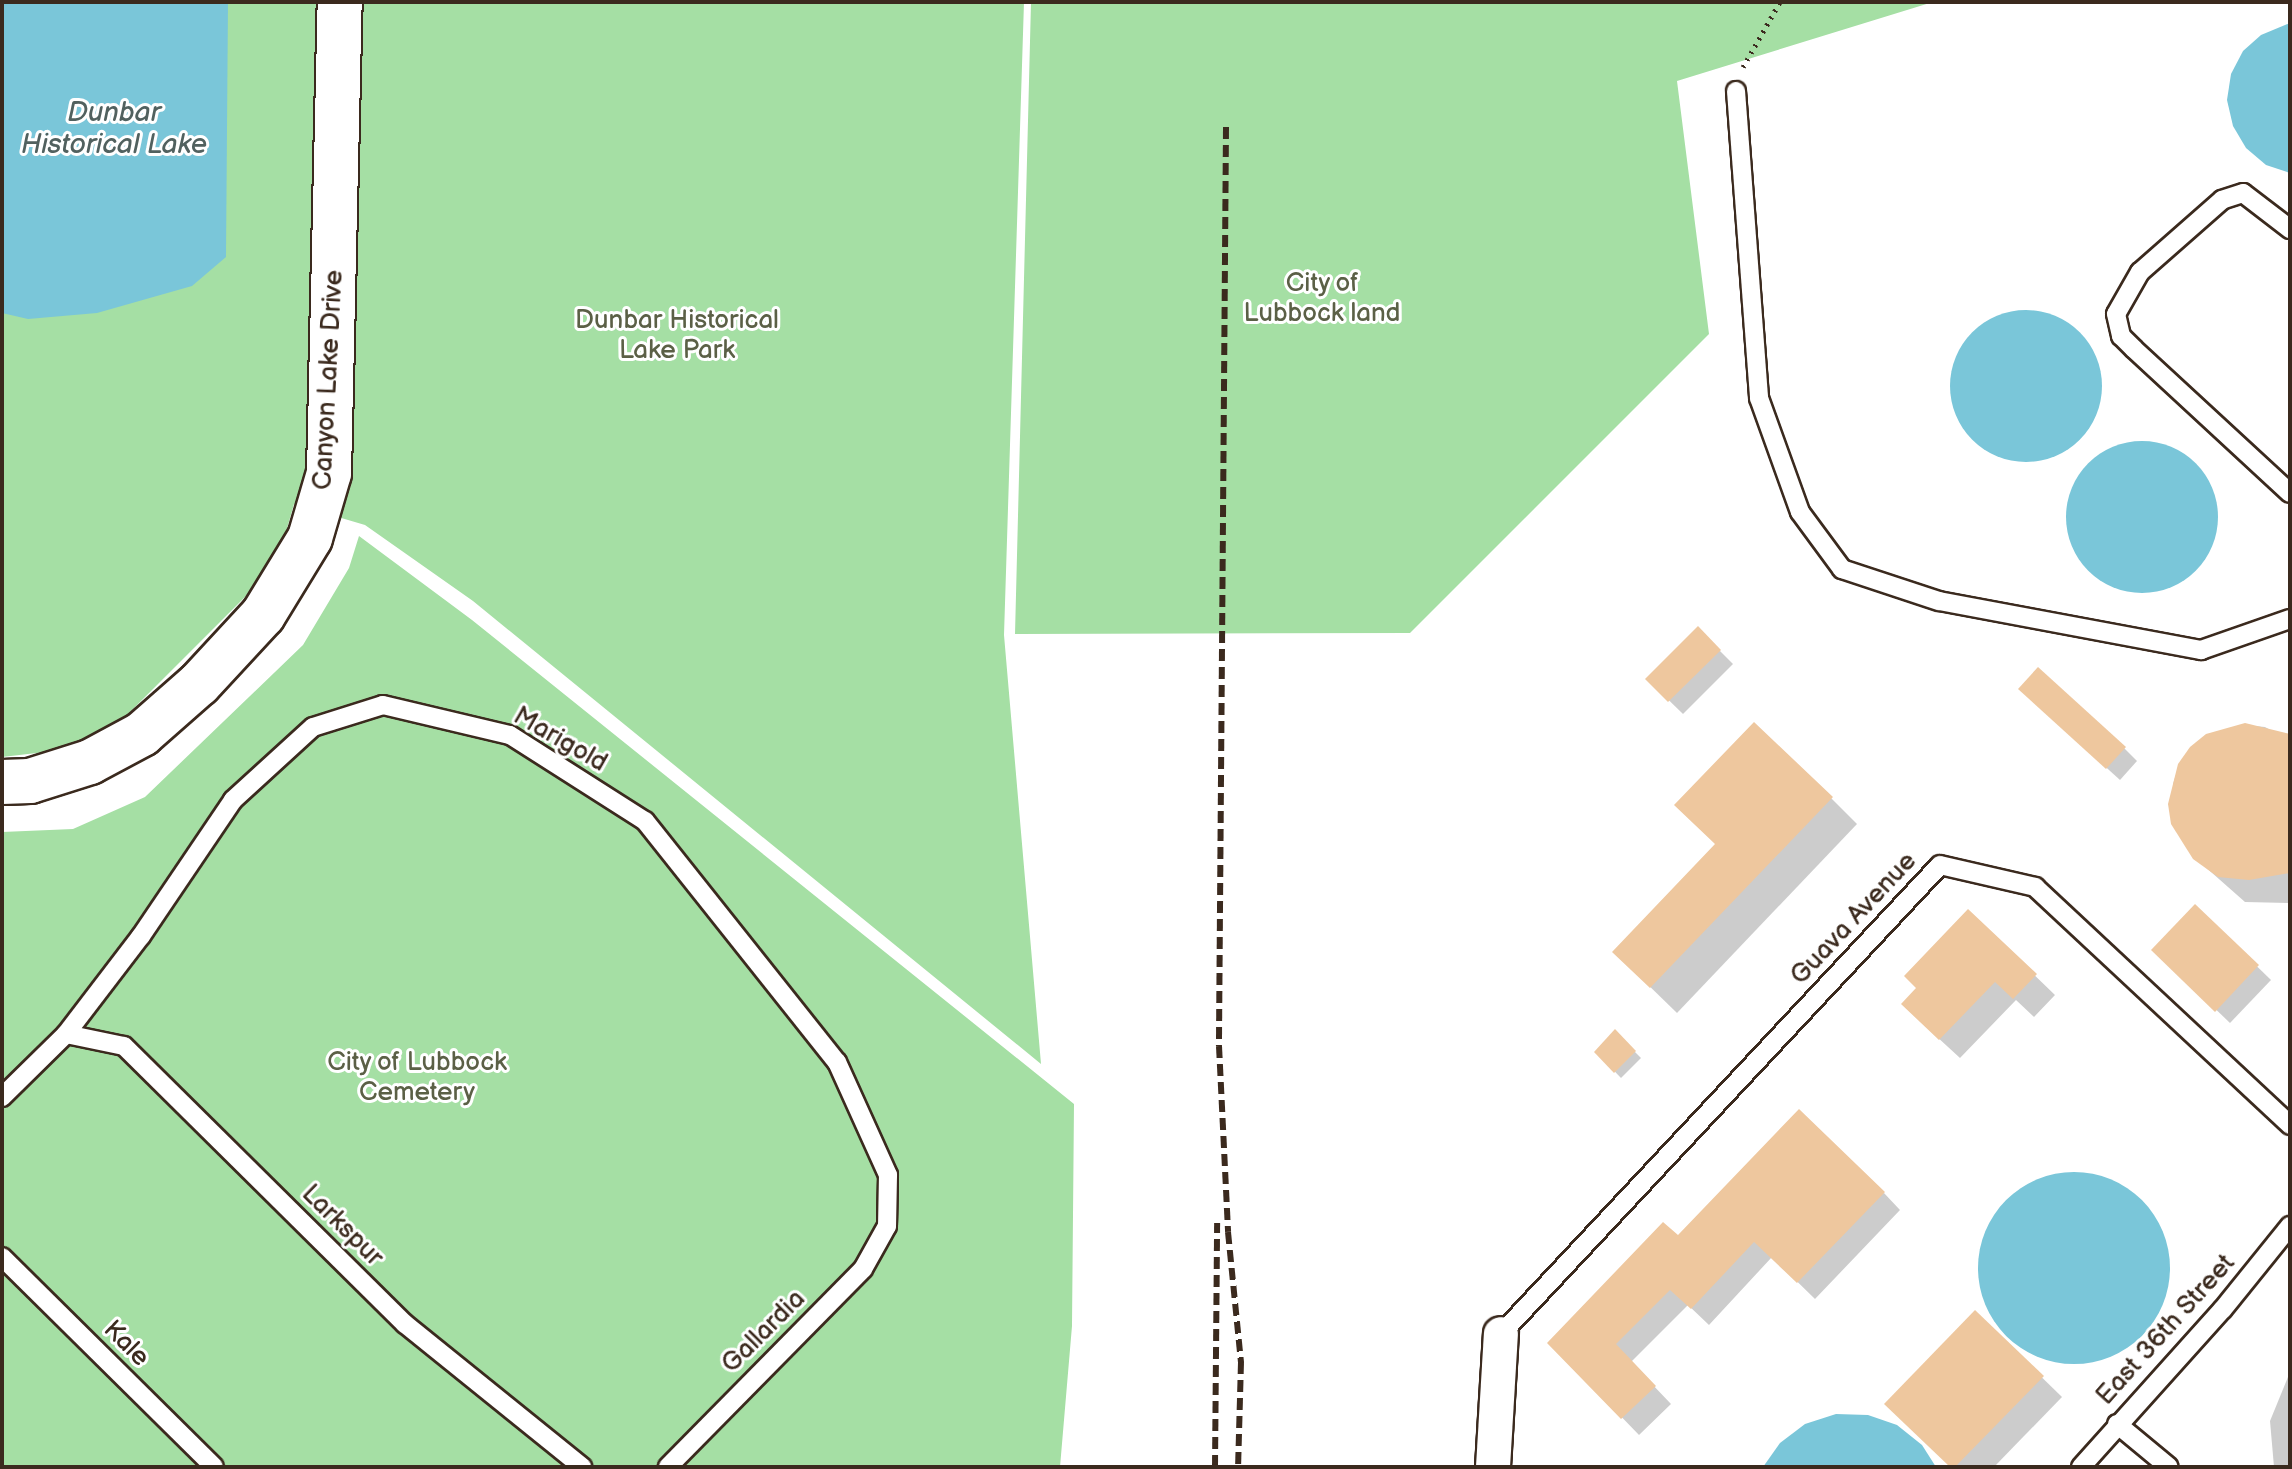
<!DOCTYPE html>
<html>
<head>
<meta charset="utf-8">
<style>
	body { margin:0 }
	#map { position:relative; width:2292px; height:1469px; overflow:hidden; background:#fff; font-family:"Balsamiq Sans",sans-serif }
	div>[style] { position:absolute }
	.green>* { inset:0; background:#a5dfa4 }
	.water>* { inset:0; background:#7ac6d9 }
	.round { border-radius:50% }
	.shadow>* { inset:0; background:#0003 }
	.building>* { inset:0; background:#eec79e }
	.path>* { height:5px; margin-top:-2.5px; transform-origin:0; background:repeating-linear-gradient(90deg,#3b2a1e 0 2px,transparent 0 8px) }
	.roads { filter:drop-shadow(2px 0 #3b2a1e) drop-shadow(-2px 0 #3b2a1e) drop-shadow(0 2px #3b2a1e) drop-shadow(0 -2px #3b2a1e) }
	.lane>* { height:18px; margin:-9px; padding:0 9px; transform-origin:9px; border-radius:9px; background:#fff }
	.street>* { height:34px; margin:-17px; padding:0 17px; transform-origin:17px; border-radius:17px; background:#fff }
	.secondary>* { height:44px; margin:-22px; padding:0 22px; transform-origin:22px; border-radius:22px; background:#fff }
	.rail>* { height:6px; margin-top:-3px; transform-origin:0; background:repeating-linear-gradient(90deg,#3b2a1e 0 12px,transparent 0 18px) }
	span { translate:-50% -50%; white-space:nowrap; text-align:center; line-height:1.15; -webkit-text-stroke:6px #fff; paint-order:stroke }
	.park-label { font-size:26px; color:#5b6046 }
	.street-label { font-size:26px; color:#3b2a1e }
	.water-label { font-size:28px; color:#51615f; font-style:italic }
	.frame { position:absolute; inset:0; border:4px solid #3b2a1e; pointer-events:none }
</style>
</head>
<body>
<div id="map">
	<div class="green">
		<div style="clip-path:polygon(2px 2px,1024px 2px,1004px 635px,1041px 1064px,473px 601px,365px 525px,294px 504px,286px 532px,252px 590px,121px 721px,90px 740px,54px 751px,2px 757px)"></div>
		<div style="clip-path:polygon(1031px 2px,1933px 2px,1677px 81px,1709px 334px,1410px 633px,1015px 634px)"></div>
		<div style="clip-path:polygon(359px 536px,472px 620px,1074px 1104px,1072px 1326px,1060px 1467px,2px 1467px,2px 832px,73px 829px,145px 797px,303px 645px,349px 568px)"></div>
	</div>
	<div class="water">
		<div style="clip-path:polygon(2px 2px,228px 2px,226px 257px,192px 286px,97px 313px,28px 319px,2px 313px)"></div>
		<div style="clip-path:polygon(2290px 23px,2290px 173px,2266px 165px,2246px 148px,2233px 126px,2227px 100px,2231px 74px,2243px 51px,2261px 35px)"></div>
		<div class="round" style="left:1950px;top:310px;width:152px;height:152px"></div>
		<div class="round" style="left:2066px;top:441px;width:152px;height:152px"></div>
		<div class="round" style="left:1978px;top:1172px;width:192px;height:192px"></div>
		<div style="clip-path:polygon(1836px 1414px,1868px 1415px,1897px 1425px,1922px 1445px,1936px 1467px,1763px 1467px,1780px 1443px,1805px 1424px)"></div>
	</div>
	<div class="shadow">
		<div style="clip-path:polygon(1698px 629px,1733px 664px,1683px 714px,1647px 679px)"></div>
		<div style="clip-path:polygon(2034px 702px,2124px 748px,2137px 761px,2120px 780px)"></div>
		<div style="clip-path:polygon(2245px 725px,2265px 727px,2290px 741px,2290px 938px,2290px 903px,2245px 902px,2194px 857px,2173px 823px,2173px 784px,2179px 765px)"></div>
		<div style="clip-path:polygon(1831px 798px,1857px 824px,1677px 1013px,1640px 977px)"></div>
		<div style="clip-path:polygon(2195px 906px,2271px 980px,2230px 1023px,2154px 950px)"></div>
		<div style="clip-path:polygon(1968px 911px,2055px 995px,2034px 1017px,2016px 1000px,1960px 1058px,1923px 1024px,1919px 988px)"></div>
		<div style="clip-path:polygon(1615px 1032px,1641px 1058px,1621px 1078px,1596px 1052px)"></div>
		<div style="clip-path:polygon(1884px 1193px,1900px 1210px,1815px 1299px,1772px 1257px,1709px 1325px,1688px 1305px,1631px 1362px,1671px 1404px,1639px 1435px,1550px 1343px,1678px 1238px)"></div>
		<div style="clip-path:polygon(1975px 1312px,2062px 1397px,1994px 1467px,1952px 1467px)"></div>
		<div style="clip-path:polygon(2290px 1372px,2290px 1467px,2274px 1467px,2270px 1421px)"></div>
	</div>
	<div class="building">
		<div style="clip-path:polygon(1698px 626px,1721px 650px,1668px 702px,1645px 679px)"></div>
		<div style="clip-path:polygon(2038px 667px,2126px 747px,2106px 769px,2018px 689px)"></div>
		<div style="clip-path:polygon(1754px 722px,1833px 797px,1650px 988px,1612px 952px,1715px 844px,1674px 805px)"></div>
		<div style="clip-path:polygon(2245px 723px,2290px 734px,2290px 873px,2249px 880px,2218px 877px,2193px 859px,2171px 824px,2168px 804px,2178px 764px,2190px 747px,2206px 734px)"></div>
		<div style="clip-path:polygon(2195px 904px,2259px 965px,2215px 1012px,2151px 950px)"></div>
		<div style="clip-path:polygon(1968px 909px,2037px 974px,2013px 999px,1995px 982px,1939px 1040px,1901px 1004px,1916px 988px,1904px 976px)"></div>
		<div style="clip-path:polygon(1615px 1029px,1636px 1051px,1614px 1073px,1594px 1052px)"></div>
		<div style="clip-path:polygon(1799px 1109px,1885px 1192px,1797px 1283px,1754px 1242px,1691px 1309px,1670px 1290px,1616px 1344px,1656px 1386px,1621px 1419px,1547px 1343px,1663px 1222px,1678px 1235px)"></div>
		<div style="clip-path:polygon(1975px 1310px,2044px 1376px,1955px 1467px,1950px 1467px,1884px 1404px)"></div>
	</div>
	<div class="path">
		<div style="left:1743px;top:67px;width:75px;rotate:-60.4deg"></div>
	</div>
	<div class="roads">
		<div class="lane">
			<div style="left:1736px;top:91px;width:308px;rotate:85.7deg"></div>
			<div style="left:1759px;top:398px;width:121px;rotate:70.2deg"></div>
			<div style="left:1800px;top:512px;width:71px;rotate:53.6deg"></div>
			<div style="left:1842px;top:569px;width:102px;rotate:18.3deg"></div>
			<div style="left:1939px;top:601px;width:267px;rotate:10.6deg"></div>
			<div style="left:2201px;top:650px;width:94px;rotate:-19.2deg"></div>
			<div style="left:2290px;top:229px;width:59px;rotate:-142.5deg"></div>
			<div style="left:2243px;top:193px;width:22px;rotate:162deg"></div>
			<div style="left:2222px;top:200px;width:109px;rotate:138.7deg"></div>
			<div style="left:2140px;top:272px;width:48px;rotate:119.7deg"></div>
			<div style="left:2116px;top:314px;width:23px;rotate:77deg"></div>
			<div style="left:2121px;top:336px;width:18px;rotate:45deg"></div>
			<div style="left:2134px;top:349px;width:212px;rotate:42.7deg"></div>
			<div style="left:66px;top:1034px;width:59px;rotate:11.7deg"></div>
			<div style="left:124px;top:1046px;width:395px;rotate:44.7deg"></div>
			<div style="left:405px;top:1324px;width:228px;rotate:38.9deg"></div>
			<div style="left:2px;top:1097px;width:90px;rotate:-44.5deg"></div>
			<div style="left:66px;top:1034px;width:123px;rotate:-52.6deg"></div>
			<div style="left:141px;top:936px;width:164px;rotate:-55.9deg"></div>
			<div style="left:233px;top:800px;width:108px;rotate:-42.4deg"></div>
			<div style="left:313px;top:727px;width:73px;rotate:-17.4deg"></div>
			<div style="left:383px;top:705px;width:130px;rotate:13.3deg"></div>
			<div style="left:510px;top:735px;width:160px;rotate:32.5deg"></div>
			<div style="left:645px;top:821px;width:308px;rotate:51.5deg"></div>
			<div style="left:837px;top:1062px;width:124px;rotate:65.7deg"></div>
			<div style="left:888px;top:1175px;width:51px;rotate:91.1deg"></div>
			<div style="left:887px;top:1226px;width:49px;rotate:119.2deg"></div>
			<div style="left:863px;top:1269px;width:278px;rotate:134.6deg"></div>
			<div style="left:2px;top:1257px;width:298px;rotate:44.7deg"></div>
			<div style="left:1501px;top:1334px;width:642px;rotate:-46.89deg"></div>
			<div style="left:1940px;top:865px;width:98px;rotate:13deg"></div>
			<div style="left:2035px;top:887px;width:349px;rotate:43deg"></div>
			<div style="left:2117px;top:1424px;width:67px;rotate:39.6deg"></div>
			<div style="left:2081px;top:1467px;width:212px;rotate:-48.1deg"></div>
			<div style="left:2223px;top:1309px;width:107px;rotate:-51.1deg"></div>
		</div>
		<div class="street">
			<div style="left:1493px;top:1467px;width:133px;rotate:-86.6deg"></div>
		</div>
		<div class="secondary">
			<div style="left:2px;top:782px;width:28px;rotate:-2deg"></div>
			<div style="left:30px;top:781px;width:63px;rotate:-17.6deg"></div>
			<div style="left:90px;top:762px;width:59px;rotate:-28.3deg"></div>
			<div style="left:142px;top:734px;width:76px;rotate:-41.3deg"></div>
			<div style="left:199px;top:684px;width:94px;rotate:-47.2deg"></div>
			<div style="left:263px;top:615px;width:90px;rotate:-58.6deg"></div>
			<div style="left:310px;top:538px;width:68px;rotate:-73.7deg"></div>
			<div style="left:329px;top:473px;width:471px;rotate:-88.7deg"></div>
		</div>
	</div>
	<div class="rail">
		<div style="left:1226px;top:127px;width:919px;rotate:90.44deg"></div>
		<div style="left:1219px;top:1046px;width:186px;rotate:87.2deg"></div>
		<div style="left:1228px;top:1232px;width:131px;rotate:84.3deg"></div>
		<div style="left:1241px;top:1362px;width:105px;rotate:91.6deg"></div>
		<div style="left:1215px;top:1467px;width:244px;rotate:-89.5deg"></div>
	</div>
	<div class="park-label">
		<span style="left:1322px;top:299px">City of<br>Lubbock land</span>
		<span style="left:677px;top:336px">Dunbar Historical<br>Lake Park</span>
		<span style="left:417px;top:1078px">City of Lubbock<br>Cemetery</span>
	</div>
	<div class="street-label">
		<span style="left:329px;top:380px;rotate:-87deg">Canyon Lake Drive</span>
		<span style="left:560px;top:740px;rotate:30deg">Marigold</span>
		<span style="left:1854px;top:919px;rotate:-47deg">Guava Avenue</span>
		<span style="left:342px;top:1226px;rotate:45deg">Larkspur</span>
		<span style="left:2166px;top:1330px;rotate:-48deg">East 36th Street</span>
		<span style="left:764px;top:1332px;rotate:-45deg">Gallardia</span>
		<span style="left:126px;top:1344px;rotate:45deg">Kale</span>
	</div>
	<div class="water-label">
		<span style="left:114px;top:129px">Dunbar<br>Historical Lake</span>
	</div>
	<div class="frame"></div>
</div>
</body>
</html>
